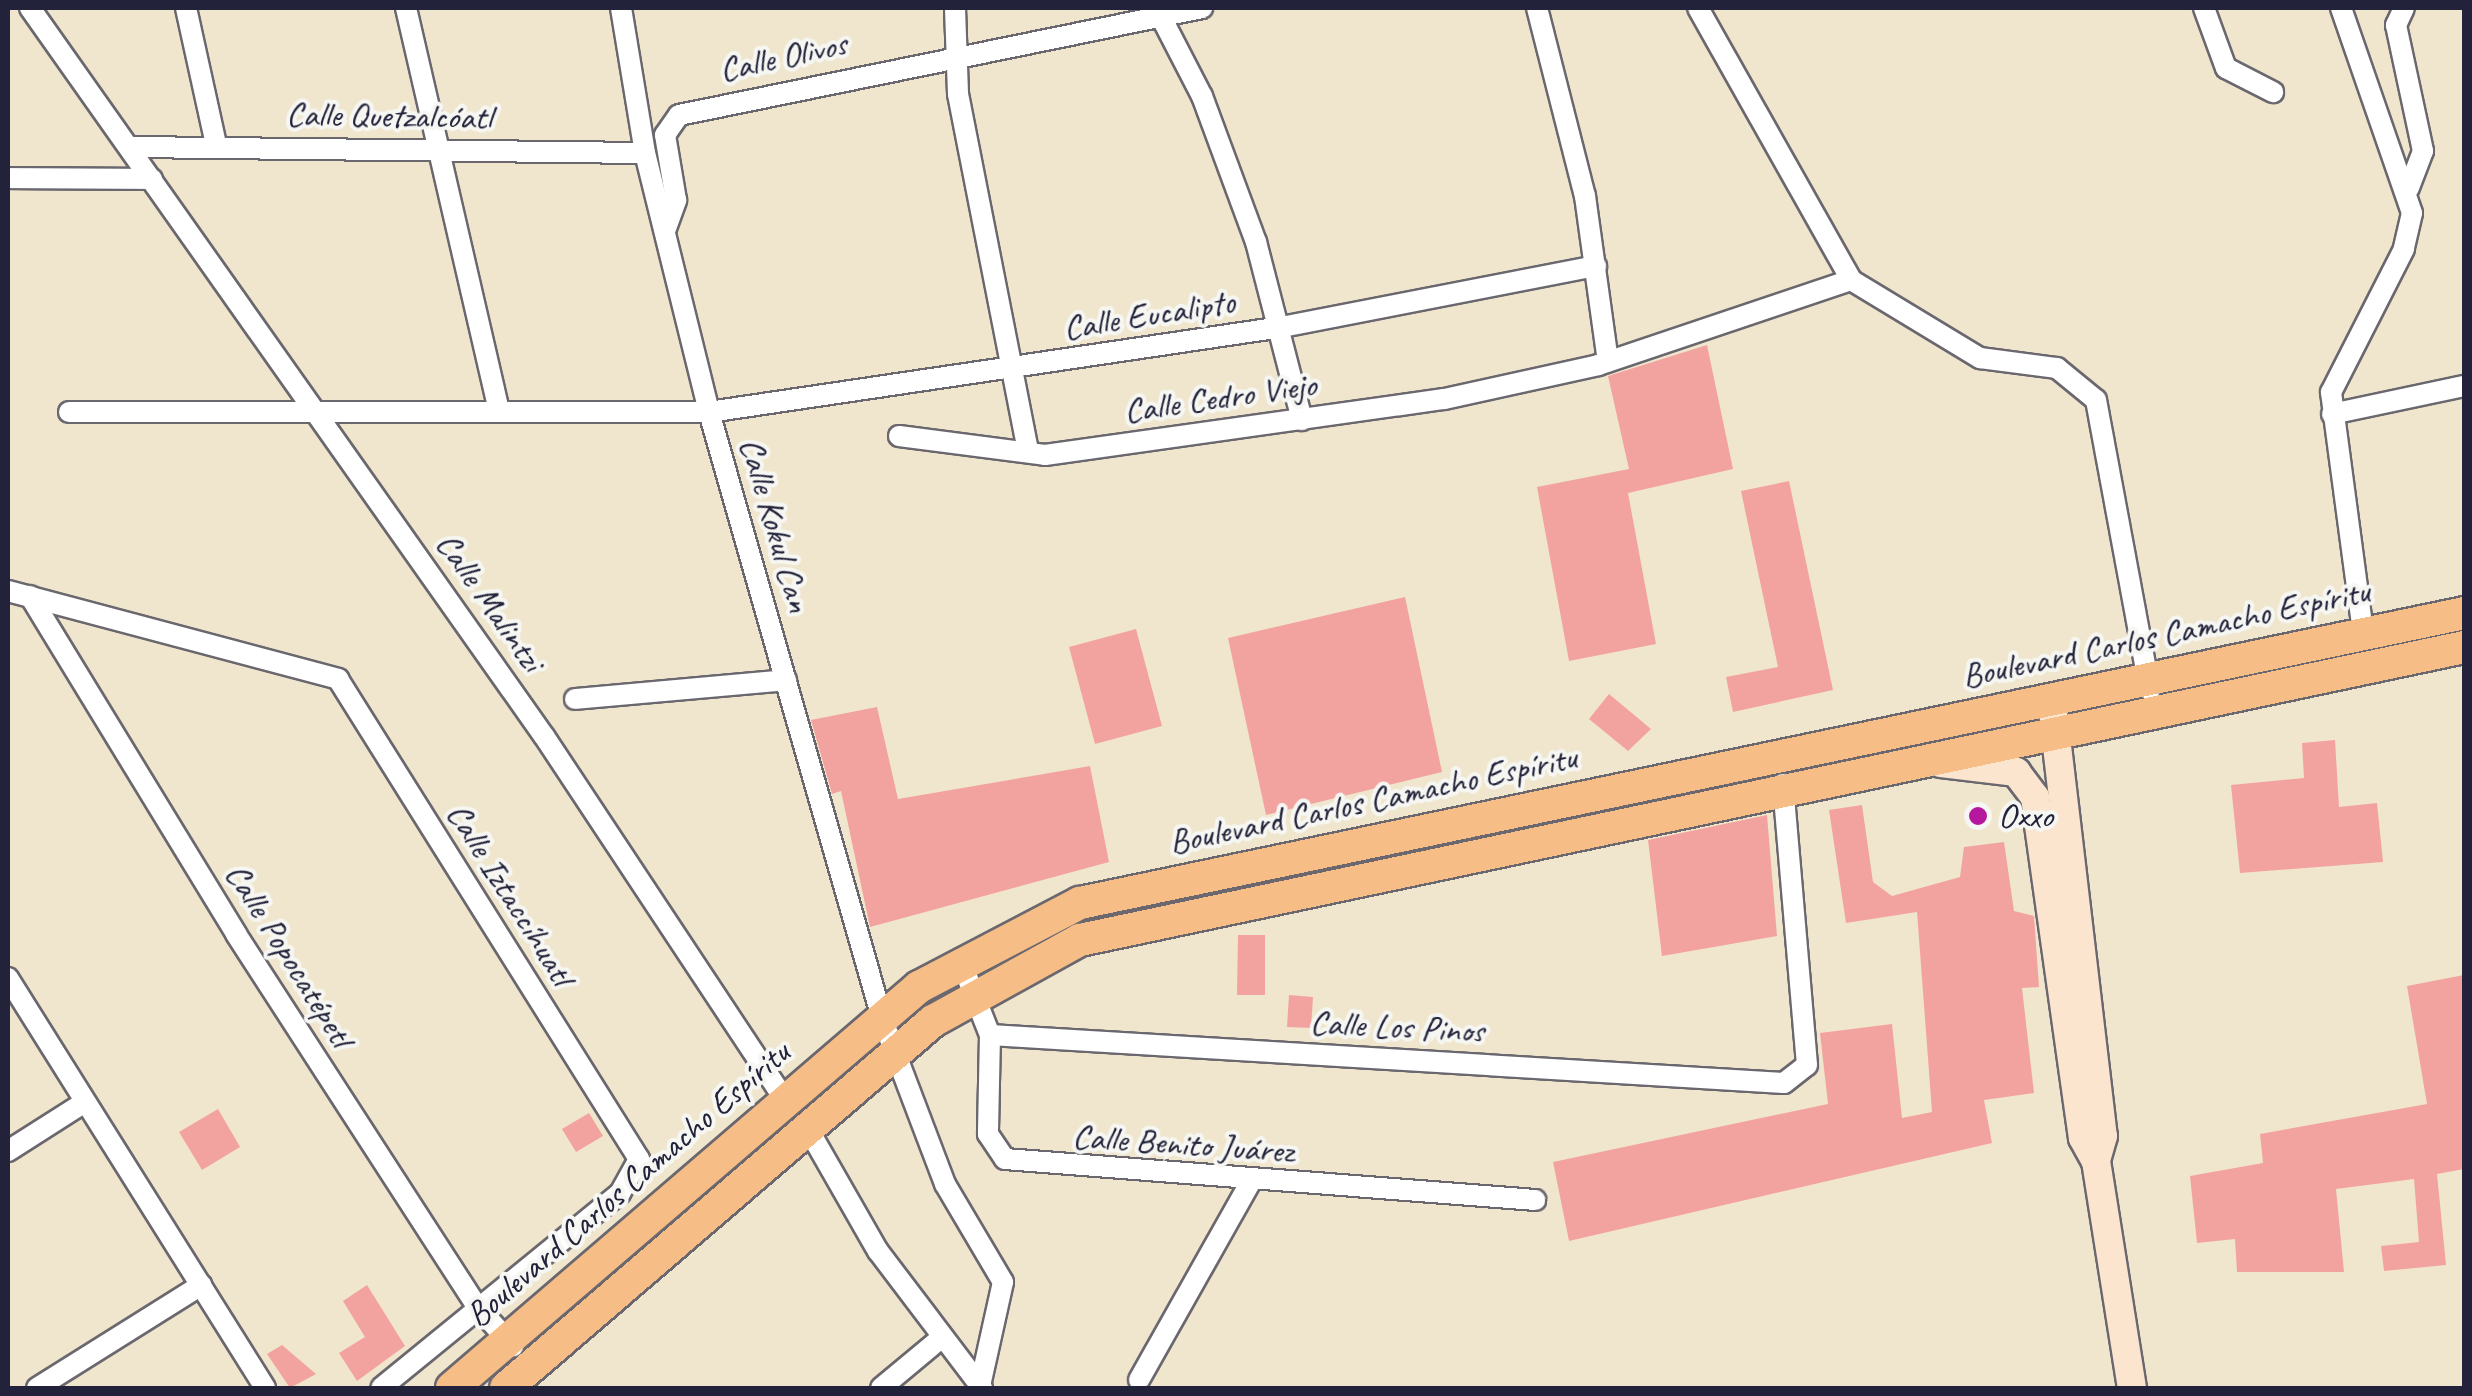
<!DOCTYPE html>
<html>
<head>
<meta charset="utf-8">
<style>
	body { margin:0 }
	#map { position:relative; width:2472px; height:1396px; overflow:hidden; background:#f0e6ce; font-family:Caveat,sans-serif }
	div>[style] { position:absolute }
	.building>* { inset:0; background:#f3a39f }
	.roads { filter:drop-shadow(2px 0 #6a676e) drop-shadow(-2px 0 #6a676e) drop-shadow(0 2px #6a676e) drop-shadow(0 -2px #6a676e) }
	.minor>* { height:20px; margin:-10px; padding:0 10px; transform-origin:10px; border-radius:10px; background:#fff }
	.secondary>* { height:28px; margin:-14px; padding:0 14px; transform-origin:14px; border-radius:14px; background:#fbe5cf }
	.primary>* { height:32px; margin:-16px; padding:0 16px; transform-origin:16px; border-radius:16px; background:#f6be86 }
	.dots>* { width:28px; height:28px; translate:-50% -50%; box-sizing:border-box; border:5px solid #f6f6f2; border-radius:50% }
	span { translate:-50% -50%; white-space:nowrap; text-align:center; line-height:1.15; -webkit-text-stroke:8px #f6f6f2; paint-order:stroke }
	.street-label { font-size:35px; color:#22223b }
	.poi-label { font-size:35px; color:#22223b }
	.left { translate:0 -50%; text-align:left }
	.frame { position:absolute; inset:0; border:10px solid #22223b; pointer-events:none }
</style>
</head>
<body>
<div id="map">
	<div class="building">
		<div style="clip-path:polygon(1707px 345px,1733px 469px,1628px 493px,1656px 644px,1569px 661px,1537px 487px,1629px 469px,1608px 376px)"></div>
		<div style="clip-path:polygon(1789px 481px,1833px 690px,1733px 712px,1726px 677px,1778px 667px,1741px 491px)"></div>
		<div style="clip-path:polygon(1405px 597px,1442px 772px,1266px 815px,1228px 638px)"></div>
		<div style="clip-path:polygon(1136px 629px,1162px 726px,1095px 744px,1069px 647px)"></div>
		<div style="clip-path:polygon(1609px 694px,1651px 729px,1628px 751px,1589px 719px)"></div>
		<div style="clip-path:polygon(877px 707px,898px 799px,1090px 766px,1109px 862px,870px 927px,841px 791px,832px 794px,811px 720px)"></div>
		<div style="clip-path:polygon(2335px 740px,2339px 807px,2377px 803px,2383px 862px,2240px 873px,2231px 785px,2304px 778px,2302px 743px)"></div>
		<div style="clip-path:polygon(1862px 805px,1873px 882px,1892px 896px,1960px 877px,1964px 847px,2004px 842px,2014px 911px,2034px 916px,2039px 987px,2022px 988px,2034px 1093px,1984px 1100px,1992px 1143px,1569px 1241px,1553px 1162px,1828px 1104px,1820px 1033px,1892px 1024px,1902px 1118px,1932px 1112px,1917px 912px,1846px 923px,1829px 810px)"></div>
		<div style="clip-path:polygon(1767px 815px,1777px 936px,1662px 956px,1648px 840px)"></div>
		<div style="clip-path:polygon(1238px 935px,1265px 935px,1265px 995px,1237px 995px)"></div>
		<div style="clip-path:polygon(2464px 975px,2464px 1169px,2437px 1174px,2446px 1265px,2384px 1271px,2381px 1246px,2419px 1242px,2414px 1179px,2336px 1189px,2344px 1272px,2237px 1272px,2235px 1239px,2197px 1243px,2190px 1176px,2263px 1163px,2260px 1134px,2427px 1104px,2407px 986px)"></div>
		<div style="clip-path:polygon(1289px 995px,1313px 997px,1311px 1028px,1287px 1027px)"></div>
		<div style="clip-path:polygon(218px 1109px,240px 1147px,202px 1170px,179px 1132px)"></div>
		<div style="clip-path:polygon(589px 1113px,603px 1136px,576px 1152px,562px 1129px)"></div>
		<div style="clip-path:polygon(367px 1285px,405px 1346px,357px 1381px,339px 1353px,365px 1337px,343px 1301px)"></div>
		<div style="clip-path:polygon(282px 1345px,316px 1374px,290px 1388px,267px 1354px)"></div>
	</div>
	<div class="roads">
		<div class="minor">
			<div style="left:30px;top:8px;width:891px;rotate:54.78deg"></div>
			<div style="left:544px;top:736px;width:438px;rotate:56.5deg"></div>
			<div style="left:186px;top:8px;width:139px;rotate:77.6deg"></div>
			<div style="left:406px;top:8px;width:409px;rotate:77deg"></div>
			<div style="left:621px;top:8px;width:147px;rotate:80.6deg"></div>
			<div style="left:645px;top:153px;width:267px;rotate:76.1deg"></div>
			<div style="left:709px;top:412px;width:630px;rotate:74.07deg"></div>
			<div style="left:882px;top:1018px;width:178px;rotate:69.2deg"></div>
			<div style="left:945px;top:1184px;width:114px;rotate:59.4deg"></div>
			<div style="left:1003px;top:1282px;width:107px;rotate:102.5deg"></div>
			<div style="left:955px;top:8px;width:86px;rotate:88deg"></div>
			<div style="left:958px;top:94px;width:360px;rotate:78.9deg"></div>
			<div style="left:1537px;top:8px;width:194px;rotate:75.7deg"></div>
			<div style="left:1585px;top:196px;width:167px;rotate:82.1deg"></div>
			<div style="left:1698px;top:8px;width:312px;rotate:60.6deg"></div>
			<div style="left:1851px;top:280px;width:151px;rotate:31.2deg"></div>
			<div style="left:1980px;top:358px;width:78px;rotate:7.4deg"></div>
			<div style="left:2057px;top:368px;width:50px;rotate:39.4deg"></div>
			<div style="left:2096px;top:400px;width:295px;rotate:79.5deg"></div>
			<div style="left:2204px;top:8px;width:64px;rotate:69.9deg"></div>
			<div style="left:2226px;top:68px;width:53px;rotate:27.1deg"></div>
			<div style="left:2341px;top:8px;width:217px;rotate:70.9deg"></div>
			<div style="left:2412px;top:213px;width:37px;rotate:103deg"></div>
			<div style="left:2404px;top:249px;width:161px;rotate:117deg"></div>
			<div style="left:2331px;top:392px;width:242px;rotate:82.4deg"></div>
			<div style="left:2404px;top:8px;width:19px;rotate:115deg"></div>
			<div style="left:2396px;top:25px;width:129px;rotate:77.9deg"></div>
			<div style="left:2423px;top:151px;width:40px;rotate:111deg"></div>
			<div style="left:1157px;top:9px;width:98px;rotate:62.7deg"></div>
			<div style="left:1202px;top:96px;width:156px;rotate:69.7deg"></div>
			<div style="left:1256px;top:242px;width:184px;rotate:75.5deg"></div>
			<div style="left:131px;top:147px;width:514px;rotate:0.67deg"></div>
			<div style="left:8px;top:178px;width:144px;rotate:0.4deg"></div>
			<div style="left:665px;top:231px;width:33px;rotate:-70deg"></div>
			<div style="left:676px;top:200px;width:66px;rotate:-99.6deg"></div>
			<div style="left:665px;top:135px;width:24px;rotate:-55deg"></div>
			<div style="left:679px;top:115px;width:534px;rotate:-11.56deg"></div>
			<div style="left:69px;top:412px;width:640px"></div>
			<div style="left:709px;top:412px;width:579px;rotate:-8.44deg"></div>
			<div style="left:1282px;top:327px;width:320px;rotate:-11deg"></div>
			<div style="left:2332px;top:414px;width:135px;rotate:-12deg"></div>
			<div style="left:899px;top:436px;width:147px;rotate:7.4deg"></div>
			<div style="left:1045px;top:455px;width:403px;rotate:-8deg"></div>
			<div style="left:1444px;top:399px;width:158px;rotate:-12.4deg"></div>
			<div style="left:1598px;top:365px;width:267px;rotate:-18.6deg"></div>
			<div style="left:8px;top:591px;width:342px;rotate:14.9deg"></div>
			<div style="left:338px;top:679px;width:567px;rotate:57.91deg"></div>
			<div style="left:639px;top:1159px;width:39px;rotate:119deg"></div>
			<div style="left:620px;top:1193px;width:308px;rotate:140.8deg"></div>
			<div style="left:30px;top:596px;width:396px;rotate:58.6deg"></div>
			<div style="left:236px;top:934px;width:440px;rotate:57.1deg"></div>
			<div style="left:475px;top:1304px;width:57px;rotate:47.9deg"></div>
			<div style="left:575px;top:699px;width:212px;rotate:-5.1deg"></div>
			<div style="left:960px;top:959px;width:82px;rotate:68.5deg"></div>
			<div style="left:990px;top:1035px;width:99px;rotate:91.2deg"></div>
			<div style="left:988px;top:1134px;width:30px;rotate:56deg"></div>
			<div style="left:1005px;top:1159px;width:532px;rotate:4.42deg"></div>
			<div style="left:8px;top:978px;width:484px;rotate:57.9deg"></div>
			<div style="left:990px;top:1035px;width:795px;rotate:3.46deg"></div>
			<div style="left:1784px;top:1083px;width:29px;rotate:-38deg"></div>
			<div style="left:1807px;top:1065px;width:282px;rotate:-94.9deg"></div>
			<div style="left:808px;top:1129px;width:141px;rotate:60.2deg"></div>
			<div style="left:878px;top:1251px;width:172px;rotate:52.8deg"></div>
			<div style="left:8px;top:1151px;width:91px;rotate:-32.5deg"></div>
			<div style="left:1139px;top:1380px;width:226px;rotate:-60.6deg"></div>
			<div style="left:37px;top:1388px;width:194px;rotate:-32.1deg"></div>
			<div style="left:881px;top:1388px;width:78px;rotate:-39.8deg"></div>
		</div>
		<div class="secondary">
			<div style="left:2053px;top:712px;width:427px;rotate:83.3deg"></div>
			<div style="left:2103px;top:1136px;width:26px;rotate:106deg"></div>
			<div style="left:1941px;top:763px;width:76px;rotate:6.8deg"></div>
			<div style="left:2016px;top:772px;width:31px;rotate:53deg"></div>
			<div style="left:2035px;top:797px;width:344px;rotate:82deg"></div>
			<div style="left:2083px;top:1138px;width:26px;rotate:61deg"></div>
			<div style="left:2096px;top:1161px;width:230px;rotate:81deg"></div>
		</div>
		<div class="primary">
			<div style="left:452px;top:1388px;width:616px;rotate:-40.65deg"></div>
			<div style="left:919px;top:987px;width:182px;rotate:-27.6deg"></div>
			<div style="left:1080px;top:903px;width:1414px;rotate:-11.83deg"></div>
			<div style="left:506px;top:1388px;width:563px;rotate:-40.68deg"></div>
			<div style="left:933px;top:1021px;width:168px;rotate:-28.9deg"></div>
			<div style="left:1080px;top:940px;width:1415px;rotate:-11.95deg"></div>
		</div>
	</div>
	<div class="dots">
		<div style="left:1978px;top:816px;background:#b5179e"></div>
	</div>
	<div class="street-label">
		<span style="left:783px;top:57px;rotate:-12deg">Calle Olivos</span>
		<span style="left:389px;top:116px;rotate:1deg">Calle Quetzalcóatl</span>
		<span style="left:1149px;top:315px;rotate:-9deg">Calle Eucalipto</span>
		<span style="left:1220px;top:398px;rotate:-8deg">Calle Cedro Viejo</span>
		<span style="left:775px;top:525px;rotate:74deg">Calle Kokul Can</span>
		<span style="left:490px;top:602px;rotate:55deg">Calle Malintzi</span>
		<span style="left:2166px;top:634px;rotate:-12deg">Boulevard Carlos Camacho Espíritu</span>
		<span style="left:1373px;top:800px;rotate:-12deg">Boulevard Carlos Camacho Espíritu</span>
		<span style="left:510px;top:894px;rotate:58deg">Calle Iztaccíhuatl</span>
		<span style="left:289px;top:955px;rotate:58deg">Calle Popocatépetl</span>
		<span style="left:1397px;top:1027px;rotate:3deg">Calle Los Pinos</span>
		<span style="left:1183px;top:1144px;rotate:4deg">Calle Benito Juárez</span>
		<span style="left:628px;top:1184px;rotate:-41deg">Boulevard Carlos Camacho Espíritu</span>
	</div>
	<div class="poi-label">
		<span class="left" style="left:1998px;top:816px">Oxxo</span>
	</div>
	<div class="frame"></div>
</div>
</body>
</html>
